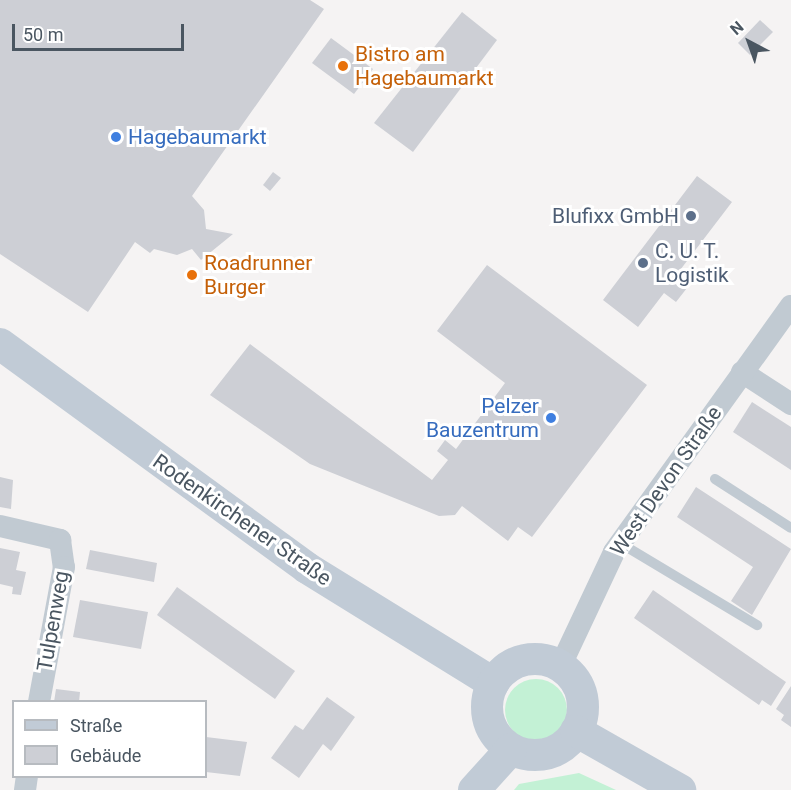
<!DOCTYPE html>
<html>
<head>
<meta charset="utf-8">
<style>
	body { margin:0 }
	#map { position:relative; width:791px; height:790px; overflow:hidden; background:#f5f3f3; font-family:Roboto,sans-serif }
	div>[style] { position:absolute }
	.green>* { inset:0; background:#c3f1d5 }
	.round { border-radius:50% }
	.building>* { inset:0; background:#cdcfd5 }
	.lane>* { height:10px; margin:-5px; padding:0 5px; transform-origin:5px; border-radius:5px; background:#c1cad2 }
	.street>* { height:22px; margin:-11px; padding:0 11px; transform-origin:11px; border-radius:11px; background:#c1cad2 }
	.secondary>* { height:32px; margin:-16px; padding:0 16px; transform-origin:16px; border-radius:16px; background:#c1cbd6 }
	.secondary>.ring { margin:-16px; padding:0; box-sizing:content-box; background:none; border:32px solid #c1cbd6; border-radius:50% }
	.dots>* { width:16px; height:16px; translate:-50% -50%; box-sizing:border-box; border:3px solid #fff; border-radius:50% }
	span { translate:-50% -50%; white-space:nowrap; text-align:center; line-height:1.15; -webkit-text-stroke:6px #fff; paint-order:stroke }
	.food-label { font-size:21px; color:#c56008 }
	.left { translate:0 -50%; text-align:left }
	.shop-label { font-size:21px; color:#366cbe }
	.right { translate:-100% -50%; text-align:right }
	.service-label { font-size:21px; color:#4e5e75 }
	.street-label { font-size:21px; color:#4a5661 }
	.legend { position:absolute; left:12px; top:700px; width:195px; height:78px; box-sizing:border-box; background:#fff; border:2px solid #b7bbc0; margin:0; padding:8px 10px; list-style:none; font-size:18px; color:#4a5661 }
	.legend li { display:flex; align-items:center; gap:12px; height:30px }
	.legend b { width:30px; border:2px solid #b7bbc0 }
	.north { position:absolute; left:719px; top:12px; width:60px; height:60px; -webkit-text-stroke:4px #fff; paint-order:stroke; rotate:319deg; font-size:16px; font-weight:700; line-height:24px; text-align:center; color:#4a5661 }
	.north::after { content:''; display:block; margin:auto; width:21px; height:27px; background:#4a5661; clip-path:polygon(50% 0,100% 100%,50% 72%,0 100%) }
	.scale { position:absolute; left:12px; top:24px; width:172px; height:27px; box-sizing:border-box; border:3px solid #4a5661; border-top:0; padding-left:8px; font-size:18px; line-height:21px; white-space:nowrap; color:#4a5661; -webkit-text-stroke:4px #fff; paint-order:stroke }
</style>
</head>
<body>
<div id="map">
	<div class="green">
		<div class="round" style="left:505px;top:679px;width:62px;height:62px"></div>
		<div style="clip-path:polygon(579px 773px,616px 790px,514px 790px,519px 784px)"></div>
	</div>
	<div class="building">
		<div style="clip-path:polygon(0 0,310px 0,324px 9px,192px 196px,204px 210px,206px 229px,233px 234px,201px 260px,192px 249px,177px 255px,154px 249px,150px 253px,135px 242px,88px 312px,0 254px)"></div>
		<div style="clip-path:polygon(462px 12px,497px 40px,413px 152px,374px 123px)"></div>
		<div style="clip-path:polygon(760px 20px,773px 32px,750px 55px,738px 43px)"></div>
		<div style="clip-path:polygon(331px 38px,373px 69px,354px 94px,312px 63px)"></div>
		<div style="clip-path:polygon(273px 172px,281px 178px,270px 191px,263px 185px)"></div>
		<div style="clip-path:polygon(697px 176px,732px 202px,674px 278px,687px 288px,676px 302px,664px 293px,638px 327px,603px 300px)"></div>
		<div style="clip-path:polygon(487px 265px,647px 385px,532px 537px,518px 527px,508px 541px,462px 506px,455px 515px,439px 516px,310px 464px,210px 395px,250px 344px,432px 480px,448px 460px,437px 451px,445px 440px,456px 449px,505px 383px,437px 331px)"></div>
		<div style="clip-path:polygon(752px 402px,791px 427px,791px 470px,733px 432px)"></div>
		<div style="clip-path:polygon(0 477px,13px 480px,11px 509px,0 507px)"></div>
		<div style="clip-path:polygon(696px 487px,791px 549px,752px 615px,731px 601px,753px 567px,677px 517px)"></div>
		<div style="clip-path:polygon(0 548px,20px 552px,16px 570px,26px 572px,21px 595px,12px 594px,13px 587px,0 584px)"></div>
		<div style="clip-path:polygon(90px 550px,157px 563px,154px 582px,86px 569px)"></div>
		<div style="clip-path:polygon(177px 587px,295px 671px,275px 699px,157px 615px)"></div>
		<div style="clip-path:polygon(653px 590px,786px 682px,771px 706px,762px 700px,759px 705px,634px 618px)"></div>
		<div style="clip-path:polygon(80px 600px,148px 612px,141px 649px,73px 637px)"></div>
		<div style="clip-path:polygon(791px 686px,791px 727px,781px 720px,784px 715px,776px 709px)"></div>
		<div style="clip-path:polygon(56px 689px,80px 692px,79px 702px,54px 702px)"></div>
		<div style="clip-path:polygon(327px 697px,355px 717px,331px 751px,323px 744px,299px 778px,271px 758px,295px 725px,303px 730px)"></div>
		<div style="clip-path:polygon(206px 737px,247px 742px,240px 776px,206px 772px)"></div>
	</div>
	<div class="lane">
		<div style="left:715px;top:479px;width:90px;rotate:32.8deg"></div>
		<div style="left:620px;top:543px;width:160px;rotate:30.9deg"></div>
	</div>
	<div class="street">
		<div style="left:742px;top:372px;width:59px;rotate:33.1deg"></div>
		<div style="left:0;top:526px;width:62px;rotate:13.1deg"></div>
		<div style="left:60px;top:540px;width:27px;rotate:82deg"></div>
		<div style="left:64px;top:567px;width:137px;rotate:100.5deg"></div>
		<div style="left:560px;top:667px;width:127px;rotate:-64.8deg"></div>
		<div style="left:614px;top:552px;width:303px;rotate:-54.3deg"></div>
		<div style="left:25px;top:790px;width:14px;rotate:-82deg"></div>
	</div>
	<div class="secondary">
		<div style="left:0;top:344px;width:380px;rotate:36.1deg"></div>
		<div style="left:307px;top:568px;width:219px;rotate:31.7deg"></div>
		<div class="ring" style="left:487px;top:659px;width:64px;height:64px"></div>
		<div style="left:576px;top:731px;width:120px;rotate:29.6deg"></div>
		<div style="left:474px;top:790px;width:55px;rotate:-47.9deg"></div>
	</div>
	<div class="dots">
		<div style="left:343px;top:66px;background:#e8710a"></div>
		<div style="left:116px;top:137px;background:#3f7fe0"></div>
		<div style="left:691px;top:216px;background:#5c6f8a"></div>
		<div style="left:643px;top:263px;background:#5c6f8a"></div>
		<div style="left:192px;top:275px;background:#e8710a"></div>
		<div style="left:551px;top:418px;background:#3f7fe0"></div>
	</div>
	<div class="food-label">
		<span class="left" style="left:355px;top:66px">Bistro am<br>Hagebaumarkt</span>
		<span class="left" style="left:204px;top:275px">Roadrunner<br>Burger</span>
	</div>
	<div class="shop-label">
		<span class="left" style="left:128px;top:137px">Hagebaumarkt</span>
		<span class="right" style="left:539px;top:418px">Pelzer<br>Bauzentrum</span>
	</div>
	<div class="service-label">
		<span class="right" style="left:679px;top:216px">Blufixx GmbH</span>
		<span class="left" style="left:655px;top:263px">C. U. T.<br>Logistik</span>
	</div>
	<div class="street-label">
		<span style="left:666px;top:481px;rotate:-55deg">West Devon Straße</span>
		<span style="left:242px;top:520px;rotate:35deg">Rodenkirchener Straße</span>
		<span style="left:53px;top:621px;rotate:-80deg">Tulpenweg</span>
	</div>
	<ul class="legend">
	<li><b style="height:8px;background:#c1cbd6"></b>Straße</li>
	<li><b style="height:16px;background:#cdcfd5"></b>Gebäude</li>
	</ul>
	<div class="north">N</div>
	<div class="scale">50 m</div>
</div>
</body>
</html>
